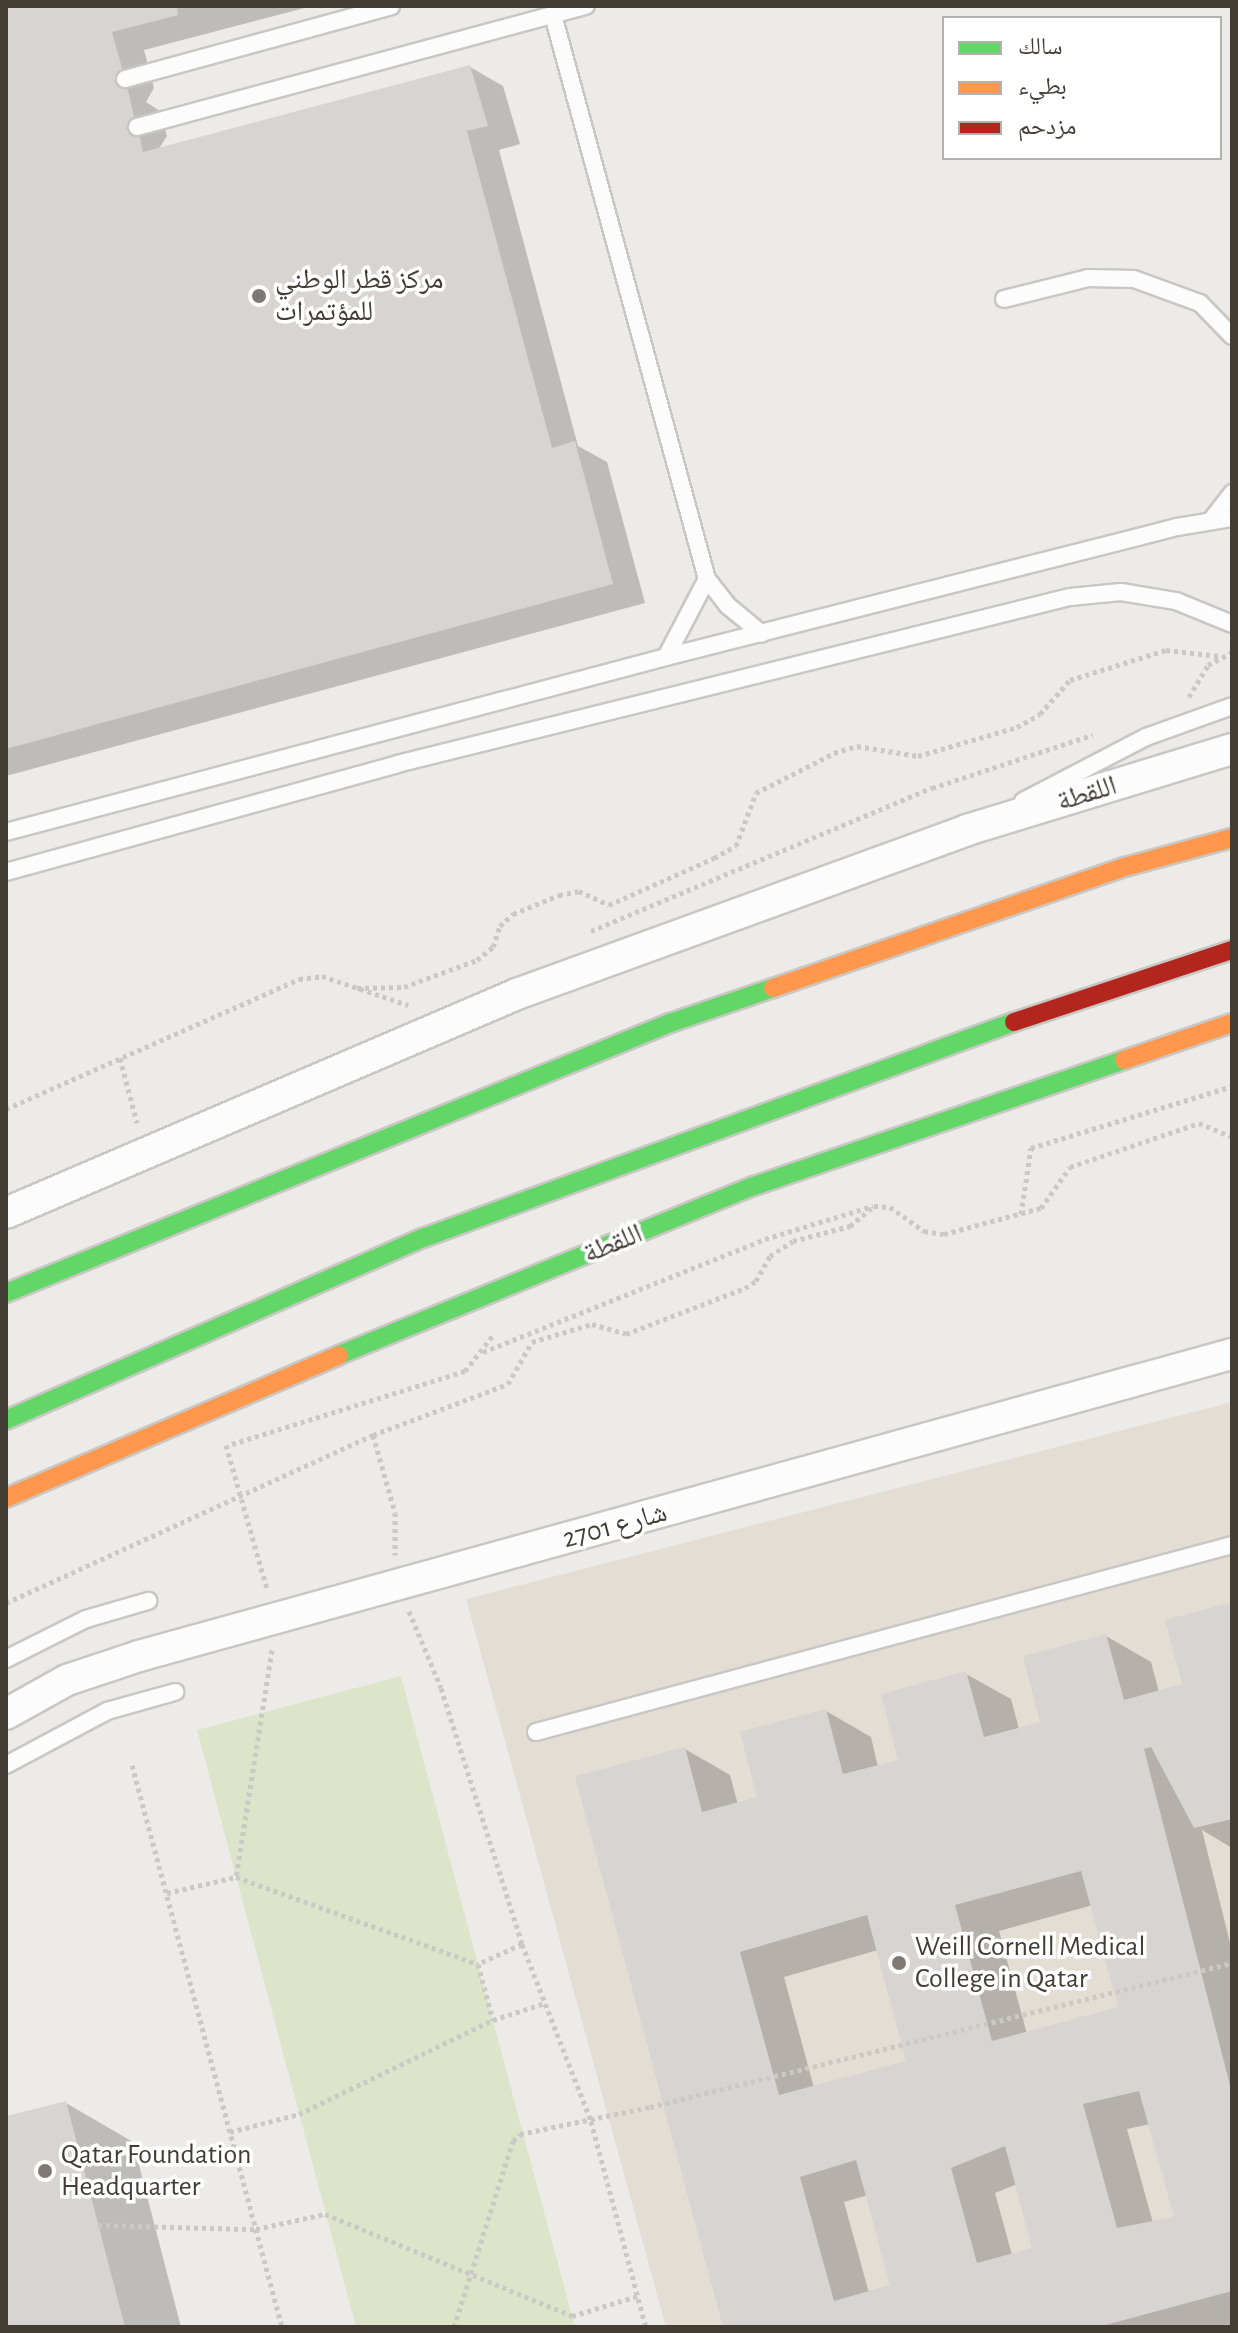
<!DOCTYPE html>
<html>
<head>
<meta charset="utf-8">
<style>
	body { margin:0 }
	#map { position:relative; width:1238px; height:2333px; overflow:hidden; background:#edebe8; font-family:"Alegreya Sans","Noto Naskh Arabic",sans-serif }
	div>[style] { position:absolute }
	.education>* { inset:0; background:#e3ddd4 }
	.green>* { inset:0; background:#dce5ca }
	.shadow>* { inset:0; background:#0003 }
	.building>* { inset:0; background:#d7d4d1 }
	.path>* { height:5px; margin-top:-2.5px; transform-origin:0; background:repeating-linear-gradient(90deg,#cbc9c6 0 4px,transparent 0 8px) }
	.roads { filter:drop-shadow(2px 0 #c9c7c4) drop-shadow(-2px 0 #c9c7c4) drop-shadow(0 2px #c9c7c4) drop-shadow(0 -2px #c9c7c4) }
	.lane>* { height:16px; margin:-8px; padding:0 8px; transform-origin:8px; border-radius:8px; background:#fcfcfc }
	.street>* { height:30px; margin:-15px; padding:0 15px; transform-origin:15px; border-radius:15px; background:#fcfcfc }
	.fast>* { height:18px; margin:-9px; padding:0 9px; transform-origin:9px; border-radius:9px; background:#63d668 }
	.slow>* { height:18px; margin:-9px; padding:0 9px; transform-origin:9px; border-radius:9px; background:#ff974d }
	.jam>* { height:18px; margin:-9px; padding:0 9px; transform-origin:9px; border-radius:9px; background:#b3261e }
	.dots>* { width:22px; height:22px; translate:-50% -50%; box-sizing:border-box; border:4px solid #fff; border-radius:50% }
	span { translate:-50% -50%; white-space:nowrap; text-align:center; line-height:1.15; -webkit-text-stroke:7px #fff; paint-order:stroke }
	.poi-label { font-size:28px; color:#423c35 }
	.left { translate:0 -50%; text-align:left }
	.street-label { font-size:28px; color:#423c35 }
	.frame { position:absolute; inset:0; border:8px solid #423c35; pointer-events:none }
	.legend { position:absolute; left:942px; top:16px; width:280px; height:144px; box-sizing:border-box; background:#fff; border:2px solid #b3b1ae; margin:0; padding:10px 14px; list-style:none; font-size:24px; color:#423c35 }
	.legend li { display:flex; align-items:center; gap:16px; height:40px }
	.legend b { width:40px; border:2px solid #b3b1ae }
</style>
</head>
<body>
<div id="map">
	<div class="education">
		<div style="clip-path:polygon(1232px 1402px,1232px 2327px,666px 2327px,466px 1599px)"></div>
	</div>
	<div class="green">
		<div style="clip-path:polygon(401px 1676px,524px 2137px,575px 2327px,356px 2327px,197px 1730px)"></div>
	</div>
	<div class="shadow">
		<div style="clip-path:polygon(6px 6px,312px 6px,144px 50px,154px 88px,146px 102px,160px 111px,167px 136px,158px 150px,470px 67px,503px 86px,520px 144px,499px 150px,578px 446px,607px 462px,645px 603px,6px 776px)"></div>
		<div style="clip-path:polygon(evenodd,1232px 1604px,1232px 1848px,1202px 1830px,1232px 1951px,1232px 2327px,725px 2327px,685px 1749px,730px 1775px,738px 1805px,760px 1799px,826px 1711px,871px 1737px,878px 1767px,901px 1761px,966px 1674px,1011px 1699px,1019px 1729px,1043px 1723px,1106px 1636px,1151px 1662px,1159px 1692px,1185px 1685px,1232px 1604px,1093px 1905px,1121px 2009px,1027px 2034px,999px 1931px,1093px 1905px,1232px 1604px,878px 1950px,908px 2062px,814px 2088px,784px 1977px,878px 1950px,1232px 1604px,1150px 2124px,1176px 2218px,1153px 2223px,1127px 2129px,1150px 2124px,1232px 1604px,1017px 2184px,1035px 2249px,1012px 2255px,995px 2193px,1017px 2184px,1232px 1604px,868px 2195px,892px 2287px,869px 2293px,844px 2202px,868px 2195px)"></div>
		<div style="clip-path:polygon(66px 2103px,133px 2142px,181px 2327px,6px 2327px,6px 2118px)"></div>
	</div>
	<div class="building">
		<div style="clip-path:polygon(6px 6px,177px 6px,178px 15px,112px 32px,122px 68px,114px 81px,128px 90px,134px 116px,126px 129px,140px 138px,143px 152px,470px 65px,488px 126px,467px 131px,552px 448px,575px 441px,613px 584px,6px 749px)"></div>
		<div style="clip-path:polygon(evenodd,1232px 1602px,1232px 1819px,1194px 1828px,1151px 1747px,1144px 1749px,1232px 2093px,1232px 2291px,1098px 2327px,723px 2327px,575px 1776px,685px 1747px,702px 1812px,757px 1797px,740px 1732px,826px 1709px,843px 1774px,898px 1760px,881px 1694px,966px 1671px,984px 1737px,1040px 1722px,1023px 1656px,1106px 1634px,1124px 1700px,1182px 1684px,1165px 1620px,1232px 1602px,1081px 1871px,1118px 2007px,992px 2041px,955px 1905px,1081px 1871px,1232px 1602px,867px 1915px,906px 2061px,779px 2095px,740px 1952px,867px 1915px,1232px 1602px,1139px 2091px,1174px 2217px,1117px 2228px,1083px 2104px,1139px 2091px,1232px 1602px,1005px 2146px,1032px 2248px,977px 2263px,951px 2168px,1005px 2146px,1232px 1602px,856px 2160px,890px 2285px,834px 2301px,800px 2177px,856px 2160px)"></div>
		<div style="clip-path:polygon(66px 2101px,125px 2327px,6px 2327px,6px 2116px)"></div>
	</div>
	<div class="path">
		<div style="left:1189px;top:697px;width:37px;rotate:-59deg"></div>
		<div style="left:1208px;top:665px;width:27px;rotate:-28deg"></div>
		<div style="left:591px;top:931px;width:370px;rotate:-22.8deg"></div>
		<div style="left:932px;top:788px;width:169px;rotate:-18.3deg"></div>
		<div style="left:357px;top:988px;width:47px;rotate:-1.2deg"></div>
		<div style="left:404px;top:987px;width:78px;rotate:-20.3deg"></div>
		<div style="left:477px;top:960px;width:21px;rotate:-39deg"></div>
		<div style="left:493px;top:947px;width:22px;rotate:-72deg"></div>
		<div style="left:500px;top:926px;width:18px;rotate:-43deg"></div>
		<div style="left:513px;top:914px;width:50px;rotate:-22.4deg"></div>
		<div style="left:559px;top:895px;width:20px;rotate:-11deg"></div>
		<div style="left:579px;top:891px;width:33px;rotate:25deg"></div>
		<div style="left:609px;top:905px;width:115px;rotate:-24.1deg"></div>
		<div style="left:714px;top:858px;width:25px;rotate:-29deg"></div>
		<div style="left:736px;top:846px;width:57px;rotate:-69.3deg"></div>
		<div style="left:756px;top:793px;width:88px;rotate:-27.1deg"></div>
		<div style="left:834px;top:753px;width:24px;rotate:-17deg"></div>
		<div style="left:857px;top:746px;width:62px;rotate:9.3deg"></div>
		<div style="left:918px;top:756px;width:103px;rotate:-16.3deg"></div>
		<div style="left:1017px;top:727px;width:26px;rotate:-29deg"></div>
		<div style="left:1040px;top:714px;width:45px;rotate:-48.6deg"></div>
		<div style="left:1070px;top:680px;width:101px;rotate:-17.4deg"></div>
		<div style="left:1166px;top:650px;width:54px;rotate:6.3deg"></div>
		<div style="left:120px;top:1058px;width:67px;rotate:75.3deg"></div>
		<div style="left:6px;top:1109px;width:321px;rotate:-23.9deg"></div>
		<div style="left:299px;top:979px;width:23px;rotate:-7deg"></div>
		<div style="left:322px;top:976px;width:91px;rotate:18.6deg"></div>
		<div style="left:1021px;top:1214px;width:67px;rotate:-81.4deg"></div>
		<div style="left:1031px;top:1148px;width:210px;rotate:-17.1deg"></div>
		<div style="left:483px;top:1352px;width:304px;rotate:-21.8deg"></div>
		<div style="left:765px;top:1239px;width:113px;rotate:-17deg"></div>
		<div style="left:373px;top:1435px;width:81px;rotate:74.2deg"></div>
		<div style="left:395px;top:1513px;width:42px;rotate:90deg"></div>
		<div style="left:232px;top:1444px;width:244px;rotate:-17.4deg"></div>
		<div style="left:465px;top:1371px;width:46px;rotate:-52.1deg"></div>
		<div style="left:226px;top:1445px;width:150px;rotate:74.1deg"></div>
		<div style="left:6px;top:1603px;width:404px;rotate:-24.6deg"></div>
		<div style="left:373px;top:1435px;width:144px;rotate:-20.7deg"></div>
		<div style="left:508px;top:1384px;width:48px;rotate:-60.3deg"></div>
		<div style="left:532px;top:1342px;width:63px;rotate:-16.7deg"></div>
		<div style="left:592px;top:1324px;width:35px;rotate:16deg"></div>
		<div style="left:626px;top:1334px;width:128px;rotate:-21.1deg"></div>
		<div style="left:745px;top:1288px;width:13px;rotate:-32deg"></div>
		<div style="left:756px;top:1281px;width:29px;rotate:-61deg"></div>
		<div style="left:770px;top:1256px;width:27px;rotate:-33deg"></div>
		<div style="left:793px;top:1241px;width:59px;rotate:-14.7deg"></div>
		<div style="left:850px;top:1226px;width:31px;rotate:-40deg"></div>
		<div style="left:874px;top:1206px;width:16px;rotate:4deg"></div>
		<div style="left:890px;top:1207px;width:42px;rotate:35.2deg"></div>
		<div style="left:924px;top:1231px;width:20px;rotate:9deg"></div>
		<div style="left:944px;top:1234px;width:100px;rotate:-15deg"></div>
		<div style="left:1041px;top:1208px;width:50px;rotate:-54.7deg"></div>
		<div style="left:1070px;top:1167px;width:136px;rotate:-18.8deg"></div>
		<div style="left:1199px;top:1123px;width:36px;rotate:23deg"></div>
		<div style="left:409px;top:1611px;width:83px;rotate:67.4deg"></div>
		<div style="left:441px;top:1688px;width:269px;rotate:72.4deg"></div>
		<div style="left:522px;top:1944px;width:190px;rotate:68.7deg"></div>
		<div style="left:591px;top:2121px;width:213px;rotate:75.1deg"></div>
		<div style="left:272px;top:1650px;width:230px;rotate:99deg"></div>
		<div style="left:236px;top:1877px;width:257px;rotate:19.8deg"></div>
		<div style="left:132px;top:1765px;width:582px;rotate:75.06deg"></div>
		<div style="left:167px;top:1893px;width:71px;rotate:-13.1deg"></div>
		<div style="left:522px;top:1944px;width:48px;rotate:155.6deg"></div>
		<div style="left:478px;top:1964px;width:58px;rotate:75deg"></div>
		<div style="left:493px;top:2020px;width:55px;rotate:-18.1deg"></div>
		<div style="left:230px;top:2132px;width:71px;rotate:-14.6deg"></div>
		<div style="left:299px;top:2114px;width:216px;rotate:-25.9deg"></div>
		<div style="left:98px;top:2225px;width:158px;rotate:1.5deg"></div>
		<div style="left:256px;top:2229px;width:71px;rotate:-12.3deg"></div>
		<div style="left:325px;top:2214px;width:267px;rotate:22.4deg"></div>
		<div style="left:572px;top:2316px;width:69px;rotate:-16.9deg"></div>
		<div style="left:454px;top:2327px;width:195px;rotate:-72.4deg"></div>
		<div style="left:513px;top:2141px;width:10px;rotate:-45deg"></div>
		<div style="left:520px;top:2134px;width:133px;rotate:-11.7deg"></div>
		<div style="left:650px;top:2107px;width:600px;rotate:-13.9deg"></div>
		<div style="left:1225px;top:2327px;width:7px;rotate:-16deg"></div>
	</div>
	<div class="roads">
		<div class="lane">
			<div style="left:553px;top:15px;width:585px;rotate:74.73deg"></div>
			<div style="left:707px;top:579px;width:33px;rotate:52deg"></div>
			<div style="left:727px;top:605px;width:45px;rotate:39.6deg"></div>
			<div style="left:125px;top:79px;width:276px;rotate:-15.3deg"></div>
			<div style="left:137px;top:127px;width:465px;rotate:-15.1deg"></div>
			<div style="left:1004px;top:299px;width:87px;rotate:-14deg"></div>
			<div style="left:1088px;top:278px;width:46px;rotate:1.2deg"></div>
			<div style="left:1134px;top:279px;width:70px;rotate:20deg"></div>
			<div style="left:1200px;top:303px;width:46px;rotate:45.9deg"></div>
			<div style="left:1212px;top:519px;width:33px;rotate:-52deg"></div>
			<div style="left:666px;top:657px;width:88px;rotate:-62.3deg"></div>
			<div style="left:1023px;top:801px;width:139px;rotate:-27.5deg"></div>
			<div style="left:1146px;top:737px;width:91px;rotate:-19.8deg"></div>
			<div style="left:6px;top:832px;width:683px;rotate:-14.85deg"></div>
			<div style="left:666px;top:657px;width:527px;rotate:-14.27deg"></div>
			<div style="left:1177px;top:527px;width:56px;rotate:-9.3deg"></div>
			<div style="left:6px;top:872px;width:406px;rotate:-15.4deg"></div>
			<div style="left:397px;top:764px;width:693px;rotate:-13.94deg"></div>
			<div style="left:1070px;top:597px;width:51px;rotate:-5.6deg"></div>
			<div style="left:1121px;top:592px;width:56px;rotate:9.3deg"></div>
			<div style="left:1176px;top:601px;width:61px;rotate:22.3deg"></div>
			<div style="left:6px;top:1659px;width:89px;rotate:-26.6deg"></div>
			<div style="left:86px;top:1619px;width:65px;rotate:-16.2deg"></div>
			<div style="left:536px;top:1732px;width:721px;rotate:-15.04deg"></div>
			<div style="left:6px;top:1765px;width:115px;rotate:-28.1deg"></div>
			<div style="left:107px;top:1711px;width:71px;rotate:-15.6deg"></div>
		</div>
		<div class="street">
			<div style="left:6px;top:1213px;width:556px;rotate:-23.2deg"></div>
			<div style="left:517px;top:994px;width:479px;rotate:-20deg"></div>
			<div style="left:967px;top:830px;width:277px;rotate:-17deg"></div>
			<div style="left:6px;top:1714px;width:70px;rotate:-29.1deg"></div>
			<div style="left:67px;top:1680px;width:76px;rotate:-18.4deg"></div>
			<div style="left:139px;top:1656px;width:1134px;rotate:-15.45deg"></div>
		</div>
		<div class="fast">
			<div style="left:6px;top:1293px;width:717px;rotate:-22.13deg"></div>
			<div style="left:670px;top:1023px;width:109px;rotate:-18.8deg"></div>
			<div style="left:339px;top:1355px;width:448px;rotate:-22.2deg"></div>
			<div style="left:754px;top:1186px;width:391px;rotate:-18.8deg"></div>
			<div style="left:6px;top:1420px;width:455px;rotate:-23.6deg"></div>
			<div style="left:423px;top:1238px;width:629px;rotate:-20.08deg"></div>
		</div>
		<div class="slow">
			<div style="left:773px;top:988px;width:372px;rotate:-19deg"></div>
			<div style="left:1125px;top:867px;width:111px;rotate:-15.2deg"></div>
			<div style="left:1124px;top:1060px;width:114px;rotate:-18.9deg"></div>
			<div style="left:6px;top:1498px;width:362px;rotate:-23.2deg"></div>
		</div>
		<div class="jam">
			<div style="left:1014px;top:1022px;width:230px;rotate:-18.3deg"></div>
		</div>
	</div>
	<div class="dots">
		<div style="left:259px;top:296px;background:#7e7974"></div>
		<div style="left:899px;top:1963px;background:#7e7974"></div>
		<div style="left:45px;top:2171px;background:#7e7974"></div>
	</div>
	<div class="poi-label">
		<span class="left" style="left:275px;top:296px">مركز قطر الوطني<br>للمؤتمرات</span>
		<span class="left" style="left:915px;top:1963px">Weill Cornell Medical<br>College in Qatar</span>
		<span class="left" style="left:61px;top:2171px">Qatar Foundation<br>Headquarter</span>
	</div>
	<div class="street-label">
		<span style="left:1087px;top:794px;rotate:-17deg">اللقطة</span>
		<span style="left:613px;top:1244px;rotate:-22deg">اللقطة</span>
		<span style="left:615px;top:1526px;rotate:-15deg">شارع 2701</span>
	</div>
	<div class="frame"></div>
	<ul class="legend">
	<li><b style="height:10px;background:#63d668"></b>سالك</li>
	<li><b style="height:10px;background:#ff974d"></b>بطيء</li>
	<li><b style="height:10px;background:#b3261e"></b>مزدحم</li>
	</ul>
</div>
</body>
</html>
